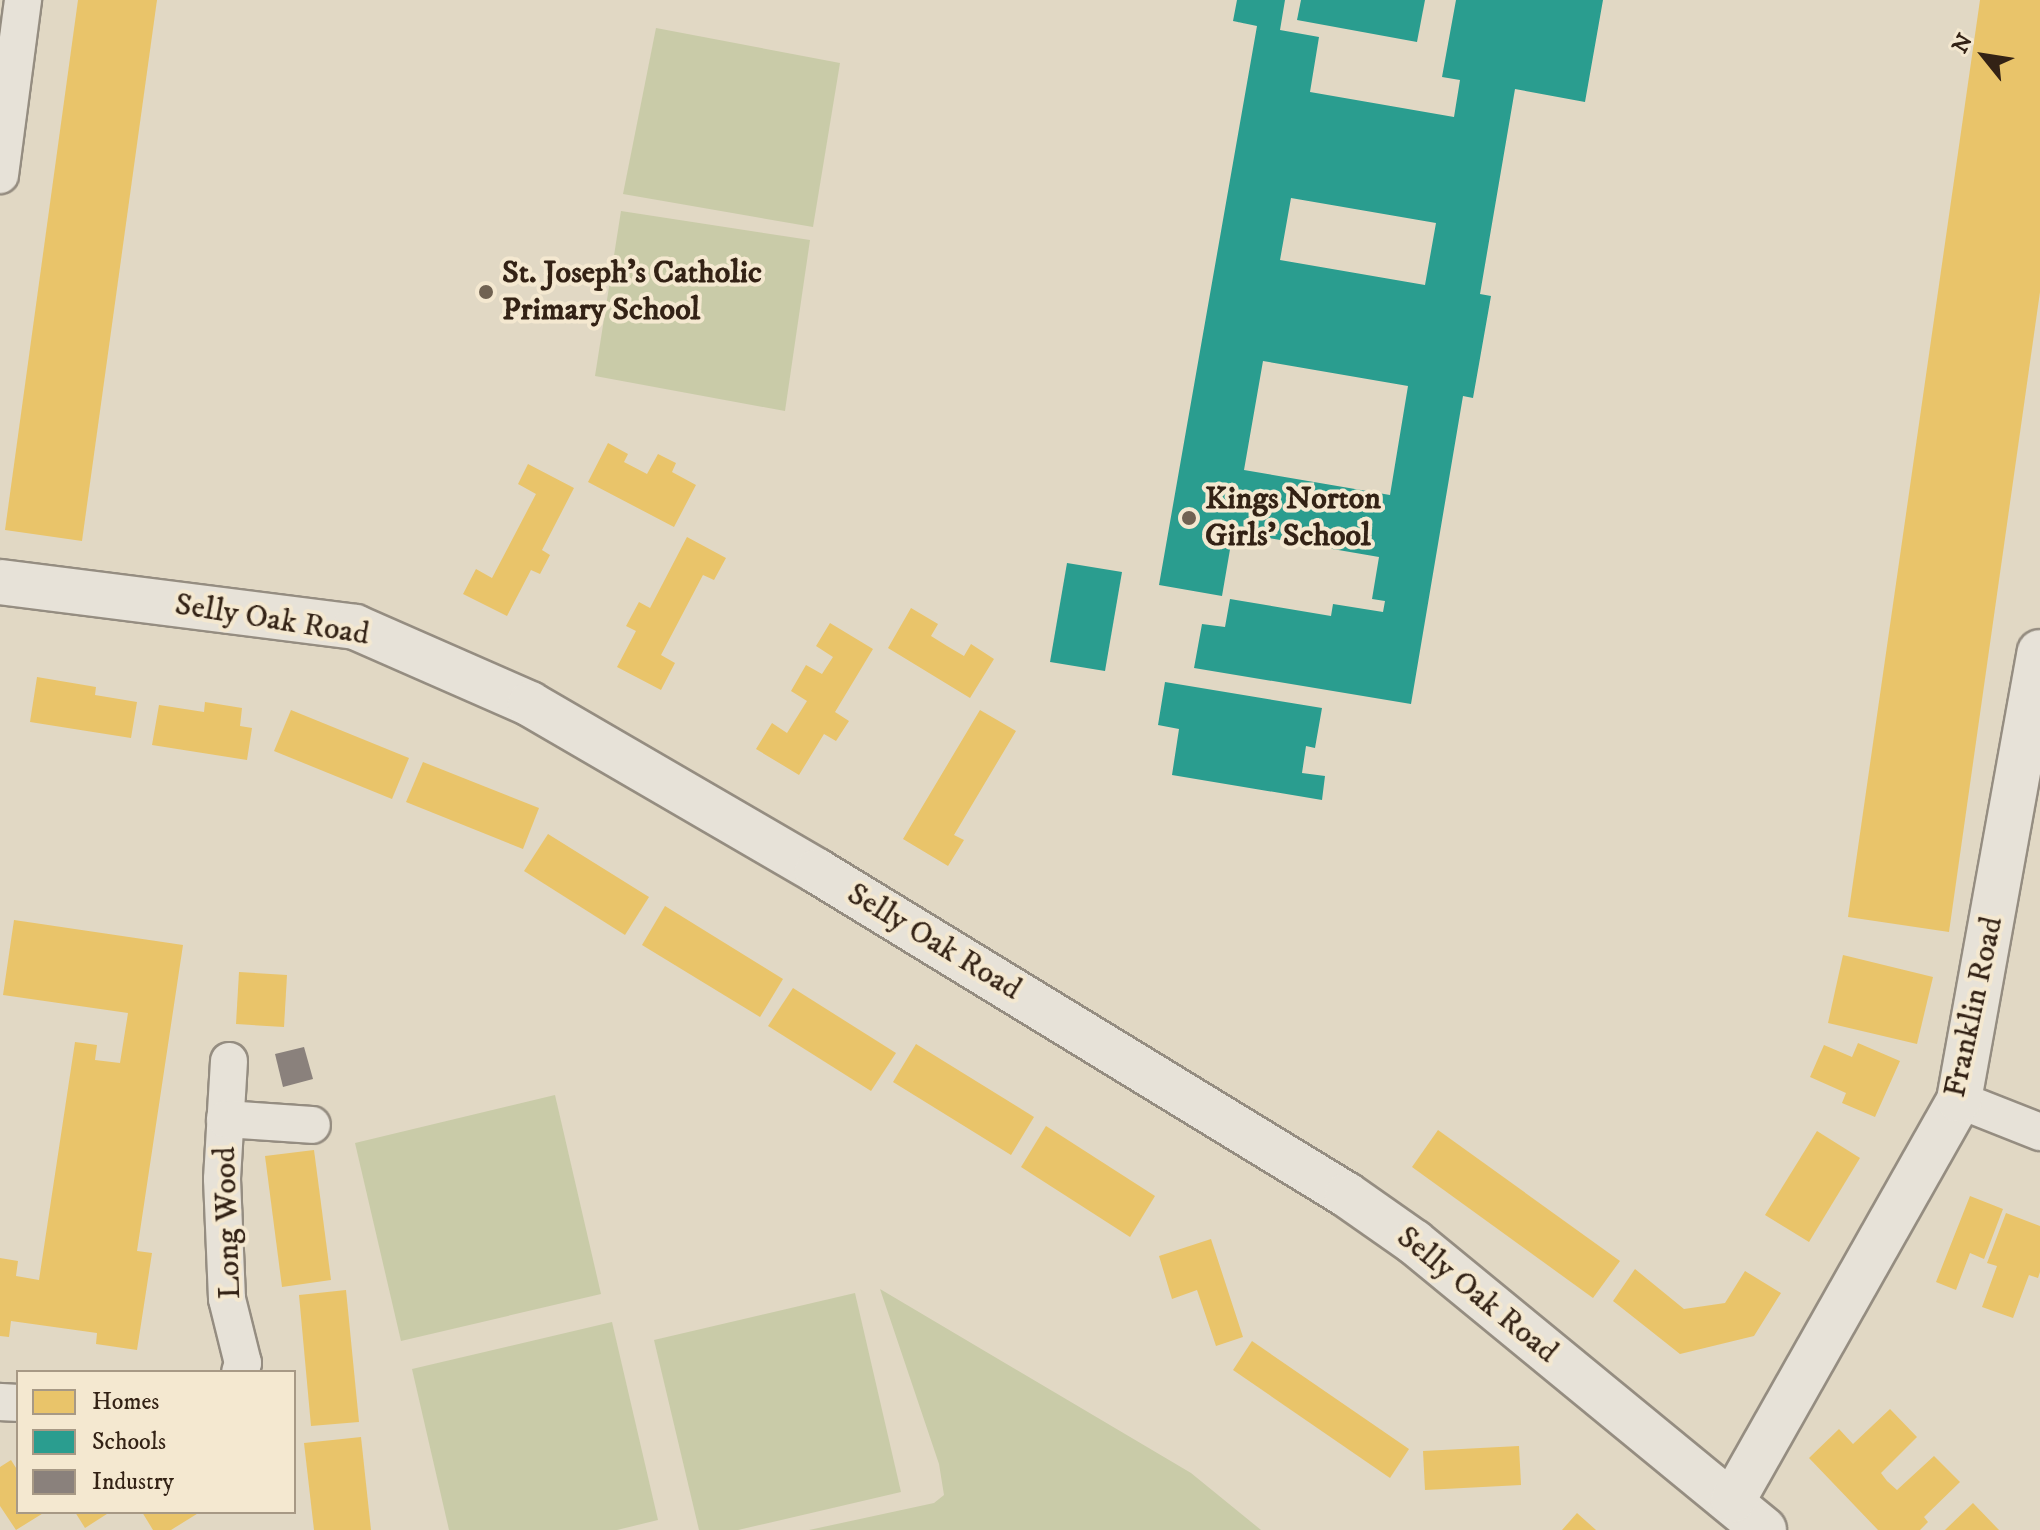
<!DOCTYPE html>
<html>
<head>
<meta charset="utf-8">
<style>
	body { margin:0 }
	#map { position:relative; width:2040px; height:1530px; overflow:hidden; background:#e1d8c4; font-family:"IM FELL DW Pica",serif }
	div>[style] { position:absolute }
	.green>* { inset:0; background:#c9cba8 }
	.homes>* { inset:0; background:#e9c46a }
	.schools>* { inset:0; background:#2a9d8f }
	.industry>* { inset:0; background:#8a817c }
	.roads { filter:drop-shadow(2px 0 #958d81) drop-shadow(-2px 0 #958d81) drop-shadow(0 2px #958d81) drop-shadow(0 -2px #958d81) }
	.minor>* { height:36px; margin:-18px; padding:0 18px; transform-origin:18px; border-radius:18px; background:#e7e2d8 }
	.tertiary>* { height:44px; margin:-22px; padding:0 22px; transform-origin:22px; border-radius:22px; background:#e7e2d8 }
	.dots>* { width:22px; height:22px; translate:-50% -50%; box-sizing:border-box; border:4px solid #f4e8d0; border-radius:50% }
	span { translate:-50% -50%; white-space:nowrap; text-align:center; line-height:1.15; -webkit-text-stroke:8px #f4e8d0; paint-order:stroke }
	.poi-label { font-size:32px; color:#332215; font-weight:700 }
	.left { translate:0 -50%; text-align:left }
	.street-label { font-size:32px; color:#332215 }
	.legend { position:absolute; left:16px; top:1370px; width:280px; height:144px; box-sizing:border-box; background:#f4e8d0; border:2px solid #a79985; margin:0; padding:10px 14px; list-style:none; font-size:24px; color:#332215 }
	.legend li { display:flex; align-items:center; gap:16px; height:40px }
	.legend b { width:40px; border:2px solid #a79985 }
	.north { position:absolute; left:1944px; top:16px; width:80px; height:80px; -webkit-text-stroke:6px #f4e8d0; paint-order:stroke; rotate:300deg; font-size:22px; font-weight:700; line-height:32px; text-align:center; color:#332215 }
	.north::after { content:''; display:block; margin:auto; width:28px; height:36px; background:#332215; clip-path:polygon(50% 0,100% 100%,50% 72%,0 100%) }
</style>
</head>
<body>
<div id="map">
	<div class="green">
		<div style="clip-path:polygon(656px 28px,840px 63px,813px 227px,623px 194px)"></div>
		<div style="clip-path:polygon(621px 211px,810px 240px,785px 411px,595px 376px)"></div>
		<div style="clip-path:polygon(555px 1095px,601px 1294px,401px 1341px,355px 1143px)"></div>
		<div style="clip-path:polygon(880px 1289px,1191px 1473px,1261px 1530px,809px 1530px,934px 1503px,944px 1495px,939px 1464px)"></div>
		<div style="clip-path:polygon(855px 1293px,901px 1492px,738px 1530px,699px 1530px,654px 1340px)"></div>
		<div style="clip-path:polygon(612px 1322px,658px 1520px,617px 1530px,449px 1530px,412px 1369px)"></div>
	</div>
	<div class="homes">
		<div style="clip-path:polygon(78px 0,157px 0,82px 541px,5px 530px)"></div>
		<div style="clip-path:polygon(1980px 0,2040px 0,2040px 292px,1949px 932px,1848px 917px)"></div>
		<div style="clip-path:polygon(608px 443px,628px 454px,624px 462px,647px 474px,658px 454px,676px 463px,672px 472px,696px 485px,674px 527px,588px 482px)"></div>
		<div style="clip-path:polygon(528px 464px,574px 488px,542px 550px,550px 555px,540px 574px,531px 570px,507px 616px,463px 594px,476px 569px,492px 578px,536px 494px,518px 484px)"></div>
		<div style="clip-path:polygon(687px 537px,726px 558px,714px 580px,703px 575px,661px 655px,675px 663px,661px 690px,617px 667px,636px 631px,626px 626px,639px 602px,650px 608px)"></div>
		<div style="clip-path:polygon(911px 608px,938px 624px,931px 636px,947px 646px,964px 656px,971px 644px,994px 659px,970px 698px,888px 648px)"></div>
		<div style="clip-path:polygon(830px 623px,873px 649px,835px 712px,849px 721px,836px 741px,824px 734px,799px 775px,756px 749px,772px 723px,787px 733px,807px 701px,791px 691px,806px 665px,822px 674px,833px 657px,816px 646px)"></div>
		<div style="clip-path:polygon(37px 677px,96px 687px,95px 695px,137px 702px,131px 738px,30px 722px)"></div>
		<div style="clip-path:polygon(205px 702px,242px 708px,240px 726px,252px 728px,247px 760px,152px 745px,159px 705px,204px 712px)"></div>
		<div style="clip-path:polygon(291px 710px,409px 758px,392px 799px,274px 751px)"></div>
		<div style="clip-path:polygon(980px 710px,1016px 731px,954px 835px,964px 840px,948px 866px,903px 839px)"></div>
		<div style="clip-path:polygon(423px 762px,539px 808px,523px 849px,406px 802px)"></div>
		<div style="clip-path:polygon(548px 834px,649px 897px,625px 935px,524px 871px)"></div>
		<div style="clip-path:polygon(665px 906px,783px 979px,760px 1017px,642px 945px)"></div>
		<div style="clip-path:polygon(14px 920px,183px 945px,137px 1251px,152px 1253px,137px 1350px,96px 1344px,97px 1333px,11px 1321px,9px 1337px,0 1336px,0 1258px,18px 1261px,16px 1276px,39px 1280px,75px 1042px,97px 1045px,95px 1060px,120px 1063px,128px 1013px,3px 995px)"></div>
		<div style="clip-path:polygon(1843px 955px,1933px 977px,1917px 1044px,1828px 1023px)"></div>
		<div style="clip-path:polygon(239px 972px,287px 975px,284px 1027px,236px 1024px)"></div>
		<div style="clip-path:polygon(793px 988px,896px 1053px,871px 1091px,768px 1026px)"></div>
		<div style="clip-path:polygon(1858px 1043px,1900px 1061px,1875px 1117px,1842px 1103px,1846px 1093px,1810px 1077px,1824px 1045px,1852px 1057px)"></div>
		<div style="clip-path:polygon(916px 1044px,1034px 1117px,1011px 1155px,893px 1082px)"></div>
		<div style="clip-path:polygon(1046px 1126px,1155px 1196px,1130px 1237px,1021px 1167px)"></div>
		<div style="clip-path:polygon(1438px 1130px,1620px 1261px,1593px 1298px,1412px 1167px)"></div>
		<div style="clip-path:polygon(1817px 1131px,1860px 1158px,1809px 1242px,1765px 1215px)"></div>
		<div style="clip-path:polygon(314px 1150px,331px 1280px,282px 1287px,265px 1156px)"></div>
		<div style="clip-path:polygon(1970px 1196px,2003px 1209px,1984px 1259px,1970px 1253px,1956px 1290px,1936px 1282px)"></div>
		<div style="clip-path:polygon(2006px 1213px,2040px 1226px,2040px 1272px,2038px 1278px,2029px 1275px,2013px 1318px,1982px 1307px,1997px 1266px,1987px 1263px)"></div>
		<div style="clip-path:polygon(1211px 1239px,1243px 1337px,1216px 1346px,1197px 1290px,1172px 1299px,1159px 1256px)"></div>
		<div style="clip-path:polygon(1635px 1269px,1684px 1309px,1725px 1303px,1745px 1271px,1781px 1293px,1754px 1336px,1680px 1354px,1613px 1301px)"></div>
		<div style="clip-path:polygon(346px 1290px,359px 1422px,311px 1426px,299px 1295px)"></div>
		<div style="clip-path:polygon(1252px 1341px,1409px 1449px,1390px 1478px,1233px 1370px)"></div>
		<div style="clip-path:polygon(1890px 1409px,1917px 1437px,1881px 1473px,1887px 1481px,1897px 1490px,1934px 1456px,1960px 1482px,1924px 1517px,1928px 1522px,1920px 1530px,1878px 1530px,1809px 1458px,1839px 1429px,1853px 1444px)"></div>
		<div style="clip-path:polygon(361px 1437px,371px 1530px,314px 1530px,304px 1443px)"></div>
		<div style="clip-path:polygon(1519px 1446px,1521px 1485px,1425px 1490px,1423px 1451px)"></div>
		<div style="clip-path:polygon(11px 1460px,18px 1471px,18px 1512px,45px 1512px,16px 1530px,0 1506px,0 1467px)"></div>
		<div style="clip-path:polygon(1973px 1503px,1999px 1530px,1945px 1530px)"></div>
		<div style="clip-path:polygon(75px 1512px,110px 1512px,85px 1528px)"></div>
		<div style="clip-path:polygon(142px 1512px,200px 1512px,171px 1530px,153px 1530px)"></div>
		<div style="clip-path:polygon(1577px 1513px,1596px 1530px,1562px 1530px)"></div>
	</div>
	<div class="schools">
		<div style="clip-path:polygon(evenodd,1237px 0,1285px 0,1280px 30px,1319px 37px,1310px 92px,1454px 117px,1460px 80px,1442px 77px,1456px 0,1603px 0,1585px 102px,1515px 89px,1480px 294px,1491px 296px,1473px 398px,1463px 396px,1411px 704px,1194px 668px,1202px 624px,1225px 627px,1230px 599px,1331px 616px,1333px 604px,1383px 612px,1385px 601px,1372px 599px,1379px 557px,1233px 532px,1222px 596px,1159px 585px,1257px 26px,1233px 21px,1237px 0,1291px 198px,1436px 223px,1425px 285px,1280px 260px,1291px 198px,1237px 0,1263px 361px,1408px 386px,1390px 495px,1244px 470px,1263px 361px)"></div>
		<div style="clip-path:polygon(1301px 0,1425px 0,1417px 42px,1297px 20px)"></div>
		<div style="clip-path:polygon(1067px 563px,1122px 572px,1105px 671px,1050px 662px)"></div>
		<div style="clip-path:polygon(1165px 682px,1322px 708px,1315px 748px,1306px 746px,1302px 773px,1325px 776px,1322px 800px,1172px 775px,1179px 729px,1158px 725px)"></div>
	</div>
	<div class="industry">
		<div style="clip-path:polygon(304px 1047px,313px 1079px,283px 1087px,275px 1054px)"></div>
	</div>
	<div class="roads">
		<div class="minor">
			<div style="left:0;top:175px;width:177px;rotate:-82.5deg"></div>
			<div style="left:229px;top:1061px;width:118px;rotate:93.4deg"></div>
			<div style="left:222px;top:1179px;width:120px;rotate:87.6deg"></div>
			<div style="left:227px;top:1299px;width:66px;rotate:76deg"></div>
			<div style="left:243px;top:1363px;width:9px;rotate:108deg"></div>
			<div style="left:1959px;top:1100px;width:87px;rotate:21.6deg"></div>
			<div style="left:225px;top:1119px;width:87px;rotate:3.9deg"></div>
			<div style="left:0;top:1402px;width:18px;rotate:3deg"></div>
		</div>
		<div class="tertiary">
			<div style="left:0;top:582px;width:358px;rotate:7.2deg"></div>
			<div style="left:355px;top:627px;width:191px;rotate:23.7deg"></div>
			<div style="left:530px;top:704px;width:332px;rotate:30.2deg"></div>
			<div style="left:817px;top:871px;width:621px;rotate:31.44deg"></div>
			<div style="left:1347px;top:1195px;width:82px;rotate:35deg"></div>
			<div style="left:1414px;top:1242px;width:453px;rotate:39.4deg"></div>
			<div style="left:1733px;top:1500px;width:459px;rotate:-60.5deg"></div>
			<div style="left:1959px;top:1100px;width:455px;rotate:-79.8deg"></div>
		</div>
	</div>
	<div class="dots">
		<div style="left:486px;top:292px;background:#706252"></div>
		<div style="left:1189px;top:518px;background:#706252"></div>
	</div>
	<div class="poi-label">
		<span class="left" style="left:502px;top:292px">St. Joseph's Catholic<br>Primary School</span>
		<span class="left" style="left:1205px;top:518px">Kings Norton<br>Girls' School</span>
	</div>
	<div class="street-label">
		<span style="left:272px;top:620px;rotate:9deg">Selly Oak Road</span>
		<span style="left:934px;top:942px;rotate:31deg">Selly Oak Road</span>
		<span style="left:1974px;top:1007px;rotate:-78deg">Franklin Road</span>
		<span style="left:228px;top:1223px;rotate:-92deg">Long Wood</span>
		<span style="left:1477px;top:1295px;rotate:39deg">Selly Oak Road</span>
	</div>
	<ul class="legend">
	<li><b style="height:22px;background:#e9c46a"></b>Homes</li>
	<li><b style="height:22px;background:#2a9d8f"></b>Schools</li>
	<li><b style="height:22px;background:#8a817c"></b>Industry</li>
	</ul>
	<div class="north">N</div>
</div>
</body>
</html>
